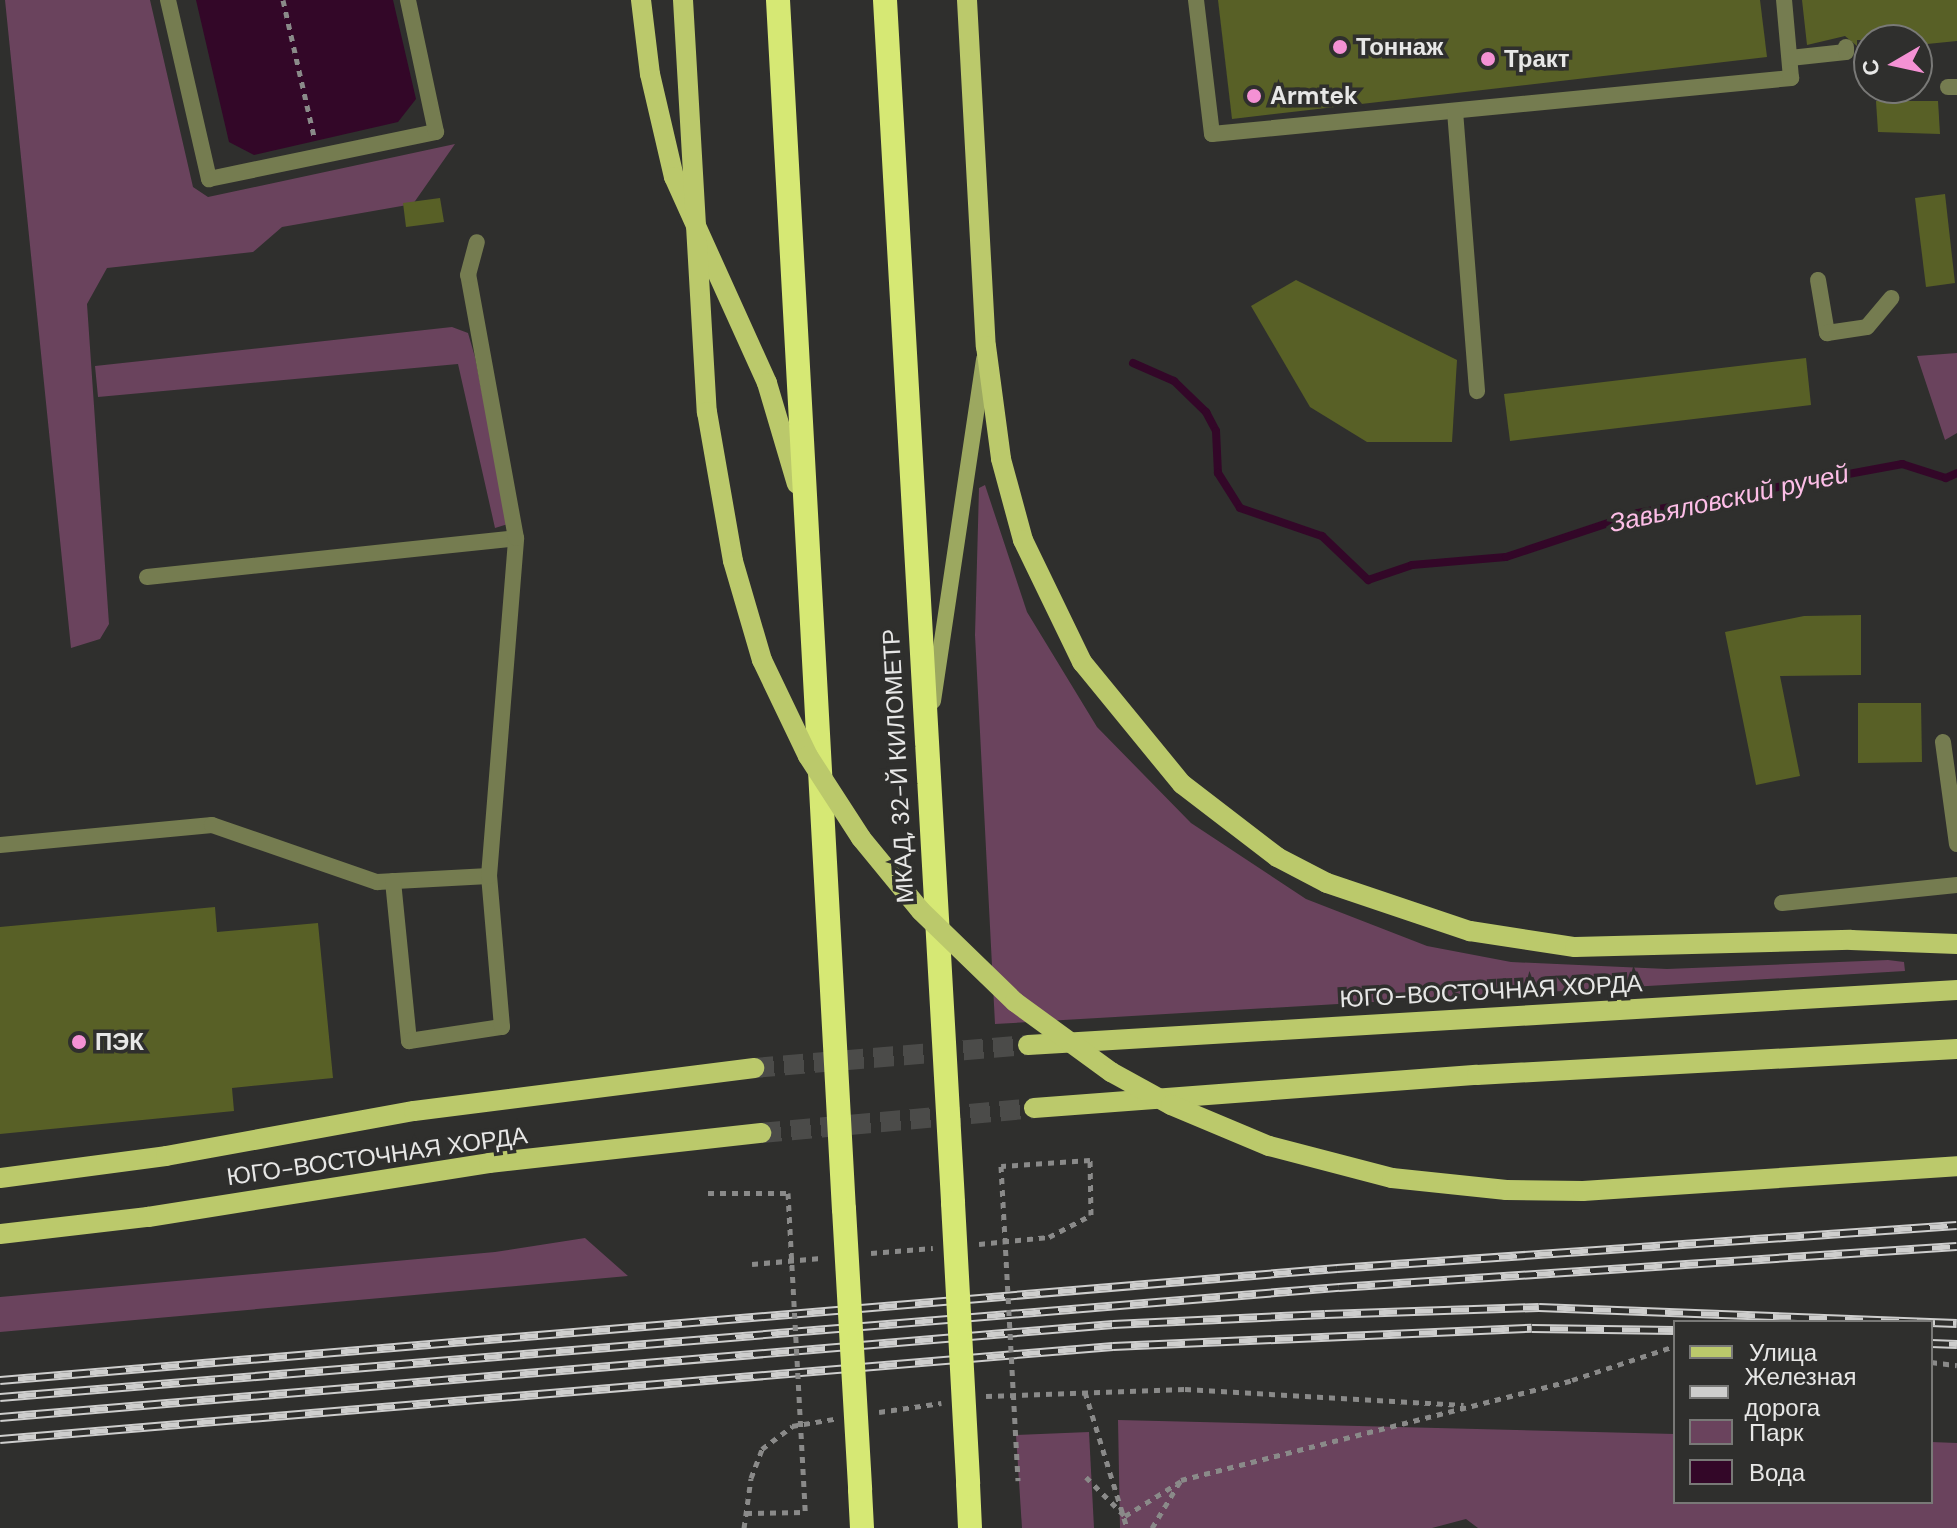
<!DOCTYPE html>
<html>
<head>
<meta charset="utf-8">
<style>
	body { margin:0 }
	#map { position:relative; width:1957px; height:1528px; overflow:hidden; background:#2f2f2d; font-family:"DM Sans",sans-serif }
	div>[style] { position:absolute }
	.green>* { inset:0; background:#6a435d }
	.water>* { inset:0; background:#330728 }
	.stream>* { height:8px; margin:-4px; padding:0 4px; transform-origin:4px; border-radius:4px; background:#330728 }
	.building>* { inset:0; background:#586026 }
	.primary-tunnel>* { height:20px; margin-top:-10px; transform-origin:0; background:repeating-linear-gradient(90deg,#4b4b49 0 20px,transparent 0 30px) }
	.path>* { height:5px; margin-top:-2.5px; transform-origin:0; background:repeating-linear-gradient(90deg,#8a8a89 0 6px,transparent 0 12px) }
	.lane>* { height:16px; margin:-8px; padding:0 8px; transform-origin:8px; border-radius:8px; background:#757c50 }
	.street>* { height:16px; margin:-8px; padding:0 8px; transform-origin:8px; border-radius:8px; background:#757c50 }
	.secondary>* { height:16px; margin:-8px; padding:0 8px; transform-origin:8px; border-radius:8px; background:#9ca860 }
	.primary>* { height:20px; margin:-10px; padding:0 10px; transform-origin:10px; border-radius:10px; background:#bbc96b }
	.highway>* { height:24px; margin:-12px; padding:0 12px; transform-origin:12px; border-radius:12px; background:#d6e874 }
	.rail>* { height:9px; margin-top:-4.5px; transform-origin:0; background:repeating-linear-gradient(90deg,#2f2f2d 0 18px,#cececd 0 36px); box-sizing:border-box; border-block:2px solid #cececd }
	.path-bridge>* { height:5px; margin-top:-2.5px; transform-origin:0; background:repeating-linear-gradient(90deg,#8a8a89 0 6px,transparent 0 12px) }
	.primary-bridge>* { height:20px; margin:-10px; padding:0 10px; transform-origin:10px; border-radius:10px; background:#bbc96b }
	.highway-bridge>* { height:24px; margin:-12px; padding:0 12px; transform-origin:12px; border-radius:12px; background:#d6e874 }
	.dots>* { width:22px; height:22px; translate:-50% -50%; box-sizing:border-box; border:4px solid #2f2f2d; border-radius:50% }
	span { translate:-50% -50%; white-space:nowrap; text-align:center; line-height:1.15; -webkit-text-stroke:7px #2f2f2d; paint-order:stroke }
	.poi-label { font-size:24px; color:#e7e7e6; font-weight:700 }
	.left { translate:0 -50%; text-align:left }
	.street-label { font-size:24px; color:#e7e7e6 }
	.water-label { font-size:26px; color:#fdbee7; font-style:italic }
	.legend { position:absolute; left:1673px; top:1320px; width:260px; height:184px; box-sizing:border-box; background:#2f2f2d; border:2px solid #797977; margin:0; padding:10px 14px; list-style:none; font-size:24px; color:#e7e7e6 }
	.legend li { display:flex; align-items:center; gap:16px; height:40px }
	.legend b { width:40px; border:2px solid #797977 }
	.north { position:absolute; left:1853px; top:24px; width:80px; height:80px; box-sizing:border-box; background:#2f2f2d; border:2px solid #797977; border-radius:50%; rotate:261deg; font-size:22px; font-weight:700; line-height:32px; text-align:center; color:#e7e7e6 }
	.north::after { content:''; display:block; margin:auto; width:28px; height:36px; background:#f491d4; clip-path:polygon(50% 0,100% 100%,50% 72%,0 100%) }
</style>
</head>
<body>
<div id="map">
	<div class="green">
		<div style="clip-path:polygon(5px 0,150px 0,193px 187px,208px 197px,455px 144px,413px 204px,282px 227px,253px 252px,107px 268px,87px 304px,109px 624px,100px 639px,71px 648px)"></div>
		<div style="clip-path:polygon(452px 327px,468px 333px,475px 357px,508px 524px,495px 528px,458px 364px,98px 397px,95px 366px)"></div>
		<div style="clip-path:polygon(1957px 353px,1957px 433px,1945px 440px,1917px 356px)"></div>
		<div style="clip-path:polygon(985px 485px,1027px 612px,1097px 727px,1191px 823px,1306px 899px,1427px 946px,1511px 962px,1667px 969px,1888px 960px,1904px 962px,1905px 971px,995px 1024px,975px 635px,979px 488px)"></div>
		<div style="clip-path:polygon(585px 1238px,628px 1276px,0 1332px,0 1297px,495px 1252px)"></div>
		<div style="clip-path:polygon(1118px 1420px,1675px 1434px,1675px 1502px,1931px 1502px,1931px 1442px,1957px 1443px,1957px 1528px,1478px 1528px,1466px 1519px,1432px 1528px,1120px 1528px)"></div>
		<div style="clip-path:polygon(1089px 1432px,1094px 1528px,1022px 1528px,1016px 1435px)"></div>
	</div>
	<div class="water">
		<div style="clip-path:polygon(196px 0,393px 0,416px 99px,398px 122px,254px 155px,229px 142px)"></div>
	</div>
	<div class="stream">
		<div style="left:1133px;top:363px;width:45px;rotate:23.7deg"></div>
		<div style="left:1174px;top:381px;width:45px;rotate:44.1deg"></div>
		<div style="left:1206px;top:412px;width:21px;rotate:62deg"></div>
		<div style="left:1216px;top:431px;width:42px;rotate:87.3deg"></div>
		<div style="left:1218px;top:473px;width:41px;rotate:57.8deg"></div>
		<div style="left:1240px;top:508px;width:87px;rotate:18.9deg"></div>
		<div style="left:1322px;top:536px;width:64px;rotate:43.7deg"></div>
		<div style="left:1368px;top:580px;width:46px;rotate:-18.8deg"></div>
		<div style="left:1412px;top:565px;width:94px;rotate:-4.9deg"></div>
		<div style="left:1506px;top:557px;width:139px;rotate:-18.4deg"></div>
		<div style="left:1638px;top:513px;width:269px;rotate:-10.5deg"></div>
		<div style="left:1902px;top:464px;width:46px;rotate:17.7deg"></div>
		<div style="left:1946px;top:478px;width:12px;rotate:-24deg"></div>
	</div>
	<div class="building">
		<div style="clip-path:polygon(1218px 0,1760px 0,1767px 57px,1232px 119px)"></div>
		<div style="clip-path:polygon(1802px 0,1957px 0,1957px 41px,1917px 45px,1917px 40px,1857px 40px,1857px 46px,1845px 36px,1807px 45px)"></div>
		<div style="clip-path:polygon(1876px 101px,1938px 101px,1940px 134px,1878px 132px)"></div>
		<div style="clip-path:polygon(1945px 194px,1955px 283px,1926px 287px,1915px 198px)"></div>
		<div style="clip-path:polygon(440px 198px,444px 222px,406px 227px,403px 203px)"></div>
		<div style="clip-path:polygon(1296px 280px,1457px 360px,1452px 442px,1367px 442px,1310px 407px,1251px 306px)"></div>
		<div style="clip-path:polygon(1806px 358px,1811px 405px,1510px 441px,1504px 394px)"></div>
		<div style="clip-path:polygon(1861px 615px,1861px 675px,1780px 676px,1800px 776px,1756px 785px,1725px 632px,1804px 616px)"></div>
		<div style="clip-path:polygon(1858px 703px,1921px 703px,1922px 762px,1858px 763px)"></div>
		<div style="clip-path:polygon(215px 907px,217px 932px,318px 923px,333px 1078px,232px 1088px,234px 1111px,0 1134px,0 927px)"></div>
	</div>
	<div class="primary-tunnel">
		<div style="left:754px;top:1068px;width:275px;rotate:-4.8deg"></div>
		<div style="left:761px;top:1133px;width:274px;rotate:-5.2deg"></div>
	</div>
	<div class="path">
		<div style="left:283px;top:0;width:139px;rotate:77.2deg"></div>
		<div style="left:708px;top:1193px;width:80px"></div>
		<div style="left:979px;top:1244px;width:70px;rotate:-5.7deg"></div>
		<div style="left:1049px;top:1237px;width:47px;rotate:-27.6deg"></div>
		<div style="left:1091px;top:1215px;width:55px;rotate:-91deg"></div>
		<div style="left:1090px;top:1160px;width:89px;rotate:176.1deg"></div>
		<div style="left:871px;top:1253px;width:62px;rotate:-4.6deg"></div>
		<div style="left:752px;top:1264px;width:69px;rotate:-5deg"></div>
		<div style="left:1931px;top:1362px;width:26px;rotate:7deg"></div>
		<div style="left:1085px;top:1392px;width:142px;rotate:72.8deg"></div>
		<div style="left:986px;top:1396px;width:199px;rotate:-2deg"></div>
		<div style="left:1185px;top:1389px;width:279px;rotate:3.3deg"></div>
		<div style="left:879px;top:1412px;width:63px;rotate:-8.3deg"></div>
		<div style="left:1086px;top:1477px;width:55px;rotate:45deg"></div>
		<div style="left:1125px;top:1516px;width:66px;rotate:-32deg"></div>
		<div style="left:746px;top:1513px;width:59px;rotate:-1deg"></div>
		<div style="left:744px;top:1528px;width:50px;rotate:-82deg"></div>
		<div style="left:751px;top:1478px;width:31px;rotate:-69deg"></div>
		<div style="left:762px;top:1449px;width:38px;rotate:-37deg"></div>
		<div style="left:792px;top:1426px;width:43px;rotate:-9.5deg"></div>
		<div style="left:1152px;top:1528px;width:56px;rotate:-58.9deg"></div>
		<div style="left:1181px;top:1480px;width:404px;rotate:-14.3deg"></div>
		<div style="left:1572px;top:1380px;width:108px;rotate:-18.3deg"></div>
	</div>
	<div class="lane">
		<div style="left:168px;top:0;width:184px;rotate:77.1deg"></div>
		<div style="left:209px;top:179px;width:232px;rotate:-11.7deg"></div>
		<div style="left:436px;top:132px;width:135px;rotate:-102deg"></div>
		<div style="left:1196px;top:0;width:135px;rotate:83.2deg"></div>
		<div style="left:1212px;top:134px;width:582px;rotate:-5.52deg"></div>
		<div style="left:1791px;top:78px;width:78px;rotate:-95.1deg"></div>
		<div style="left:1790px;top:58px;width:56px;rotate:-6.1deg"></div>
		<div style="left:1846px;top:52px;width:5px;rotate:-90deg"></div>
		<div style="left:1948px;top:87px;width:9px"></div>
		<div style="left:1455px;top:111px;width:281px;rotate:85.5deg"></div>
		<div style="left:1818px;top:280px;width:54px;rotate:80.4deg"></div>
		<div style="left:1827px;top:333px;width:40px;rotate:-8.5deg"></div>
		<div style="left:1867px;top:327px;width:38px;rotate:-50deg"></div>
		<div style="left:147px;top:577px;width:371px;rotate:-6deg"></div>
		<div style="left:1943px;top:742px;width:103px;rotate:82.2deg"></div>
		<div style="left:0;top:845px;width:213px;rotate:-5.4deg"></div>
		<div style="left:212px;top:825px;width:175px;rotate:19.1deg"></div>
		<div style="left:377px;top:882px;width:112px;rotate:-3.1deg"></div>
		<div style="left:393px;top:881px;width:161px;rotate:84.3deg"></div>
		<div style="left:409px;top:1041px;width:94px;rotate:-8.6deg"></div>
		<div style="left:502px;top:1027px;width:152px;rotate:-94.9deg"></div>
		<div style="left:489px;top:876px;width:339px;rotate:-85.4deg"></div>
		<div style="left:516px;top:538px;width:267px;rotate:-100.3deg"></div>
		<div style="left:468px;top:275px;width:34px;rotate:-75deg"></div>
	</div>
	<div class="street">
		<div style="left:1782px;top:903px;width:176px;rotate:-5.9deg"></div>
	</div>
	<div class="secondary">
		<div style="left:933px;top:701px;width:345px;rotate:-81.5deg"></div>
	</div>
	<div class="primary">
		<div style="left:641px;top:0;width:75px;rotate:83.1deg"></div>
		<div style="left:650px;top:74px;width:106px;rotate:76.9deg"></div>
		<div style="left:674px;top:177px;width:226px;rotate:65.7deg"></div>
		<div style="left:767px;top:383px;width:105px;rotate:73.5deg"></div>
		<div style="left:967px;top:0;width:347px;rotate:86.9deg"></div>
		<div style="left:986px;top:346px;width:114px;rotate:82.4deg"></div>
		<div style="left:1001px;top:459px;width:84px;rotate:74.8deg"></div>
		<div style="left:1023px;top:540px;width:136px;rotate:64.2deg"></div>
		<div style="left:1082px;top:662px;width:158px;rotate:50.7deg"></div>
		<div style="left:1182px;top:784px;width:120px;rotate:37.5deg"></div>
		<div style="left:1277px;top:857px;width:56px;rotate:27.5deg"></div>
		<div style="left:1327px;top:883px;width:151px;rotate:18.6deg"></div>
		<div style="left:1470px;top:931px;width:106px;rotate:8.7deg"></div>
		<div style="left:1575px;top:947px;width:276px;rotate:-1.5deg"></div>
		<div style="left:1851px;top:940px;width:106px;rotate:2.2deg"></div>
		<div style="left:1028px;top:1045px;width:931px;rotate:-3.39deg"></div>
		<div style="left:1034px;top:1108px;width:444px;rotate:-4.3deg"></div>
		<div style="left:1477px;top:1075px;width:481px;rotate:-3.1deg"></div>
		<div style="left:0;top:1178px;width:167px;rotate:-7.5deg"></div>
		<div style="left:166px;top:1156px;width:252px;rotate:-10.3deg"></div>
		<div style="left:414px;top:1111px;width:343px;rotate:-7.2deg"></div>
		<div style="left:0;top:1234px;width:149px;rotate:-6.6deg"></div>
		<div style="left:148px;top:1217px;width:345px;rotate:-9deg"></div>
		<div style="left:489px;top:1163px;width:274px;rotate:-6.3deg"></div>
	</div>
	<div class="highway">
		<div style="left:778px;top:0;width:1211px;rotate:86.88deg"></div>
		<div style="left:885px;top:0;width:1205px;rotate:86.76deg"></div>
		<div style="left:968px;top:1484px;width:44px;rotate:87.4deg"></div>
		<div style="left:860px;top:1490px;width:38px;rotate:87deg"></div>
	</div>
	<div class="rail">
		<div style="left:1931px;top:1343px;width:26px;rotate:2deg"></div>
		<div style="left:0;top:1380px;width:1342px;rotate:-4.79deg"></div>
		<div style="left:1337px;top:1268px;width:621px;rotate:-3.97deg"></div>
		<div style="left:0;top:1397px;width:1344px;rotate:-4.7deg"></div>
		<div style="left:1339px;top:1287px;width:619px;rotate:-3.8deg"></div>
		<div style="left:0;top:1417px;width:1117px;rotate:-4.78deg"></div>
		<div style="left:1113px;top:1324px;width:212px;rotate:-2.7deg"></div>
		<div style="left:1325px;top:1314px;width:214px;rotate:-1.9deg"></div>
		<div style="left:1539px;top:1307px;width:418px;rotate:2.2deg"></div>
		<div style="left:0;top:1439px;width:1117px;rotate:-4.78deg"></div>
		<div style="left:1113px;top:1346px;width:419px;rotate:-2.5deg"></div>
		<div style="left:1532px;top:1328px;width:143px;rotate:0.8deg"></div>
	</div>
	<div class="path-bridge">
		<div style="left:1001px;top:1166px;width:315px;rotate:86.9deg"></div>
		<div style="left:788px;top:1193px;width:319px;rotate:86.9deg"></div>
	</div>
	<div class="primary-bridge">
		<div style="left:683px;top:0;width:413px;rotate:86.7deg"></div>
		<div style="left:707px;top:412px;width:151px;rotate:80.1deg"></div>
		<div style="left:733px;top:561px;width:103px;rotate:73.7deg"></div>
		<div style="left:762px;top:660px;width:106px;rotate:64.4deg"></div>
		<div style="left:808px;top:756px;width:98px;rotate:57.1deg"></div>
		<div style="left:861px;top:838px;width:94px;rotate:50.6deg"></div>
		<div style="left:921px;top:911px;width:131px;rotate:44.1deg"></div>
		<div style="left:1015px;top:1002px;width:119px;rotate:36.1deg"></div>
		<div style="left:1111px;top:1072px;width:68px;rotate:28.8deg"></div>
		<div style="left:1171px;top:1105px;width:106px;rotate:22.7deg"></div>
		<div style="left:1269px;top:1146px;width:127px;rotate:14.6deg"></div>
		<div style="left:1392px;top:1178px;width:115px;rotate:6deg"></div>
		<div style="left:1506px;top:1190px;width:77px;rotate:0.7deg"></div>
		<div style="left:1583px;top:1191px;width:375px;rotate:-3.8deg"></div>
	</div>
	<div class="highway-bridge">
		<div style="left:953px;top:1203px;width:281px;rotate:86.9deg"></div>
		<div style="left:844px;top:1209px;width:281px;rotate:86.7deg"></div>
	</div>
	<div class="dots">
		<div style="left:1340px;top:47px;background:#f491d4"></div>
		<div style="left:1488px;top:59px;background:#f491d4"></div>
		<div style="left:1254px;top:96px;background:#f491d4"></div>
		<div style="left:79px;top:1042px;background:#f491d4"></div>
	</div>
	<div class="poi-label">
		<span class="left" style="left:1356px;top:47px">Тоннаж</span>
		<span class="left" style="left:1504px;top:59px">Тракт</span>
		<span class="left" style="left:1270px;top:96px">Armtek</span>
		<span class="left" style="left:95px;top:1042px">ПЭК</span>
	</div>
	<div class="street-label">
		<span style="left:898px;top:766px;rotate:-93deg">МКАД, 32-Й КИЛОМЕТР</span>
		<span style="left:1491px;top:991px;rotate:-3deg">ЮГО-ВОСТОЧНАЯ ХОРДА</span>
		<span style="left:377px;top:1156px;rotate:-8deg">ЮГО-ВОСТОЧНАЯ ХОРДА</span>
	</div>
	<div class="water-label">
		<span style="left:1729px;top:499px;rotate:-12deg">Завьяловский ручей</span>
	</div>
	<ul class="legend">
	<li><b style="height:10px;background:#bbc96b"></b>Улица</li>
	<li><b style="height:10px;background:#cececd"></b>Железная дорога</li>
	<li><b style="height:22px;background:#6a435d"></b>Парк</li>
	<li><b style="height:22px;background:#330728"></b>Вода</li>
	</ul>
	<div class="north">С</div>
</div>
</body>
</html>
